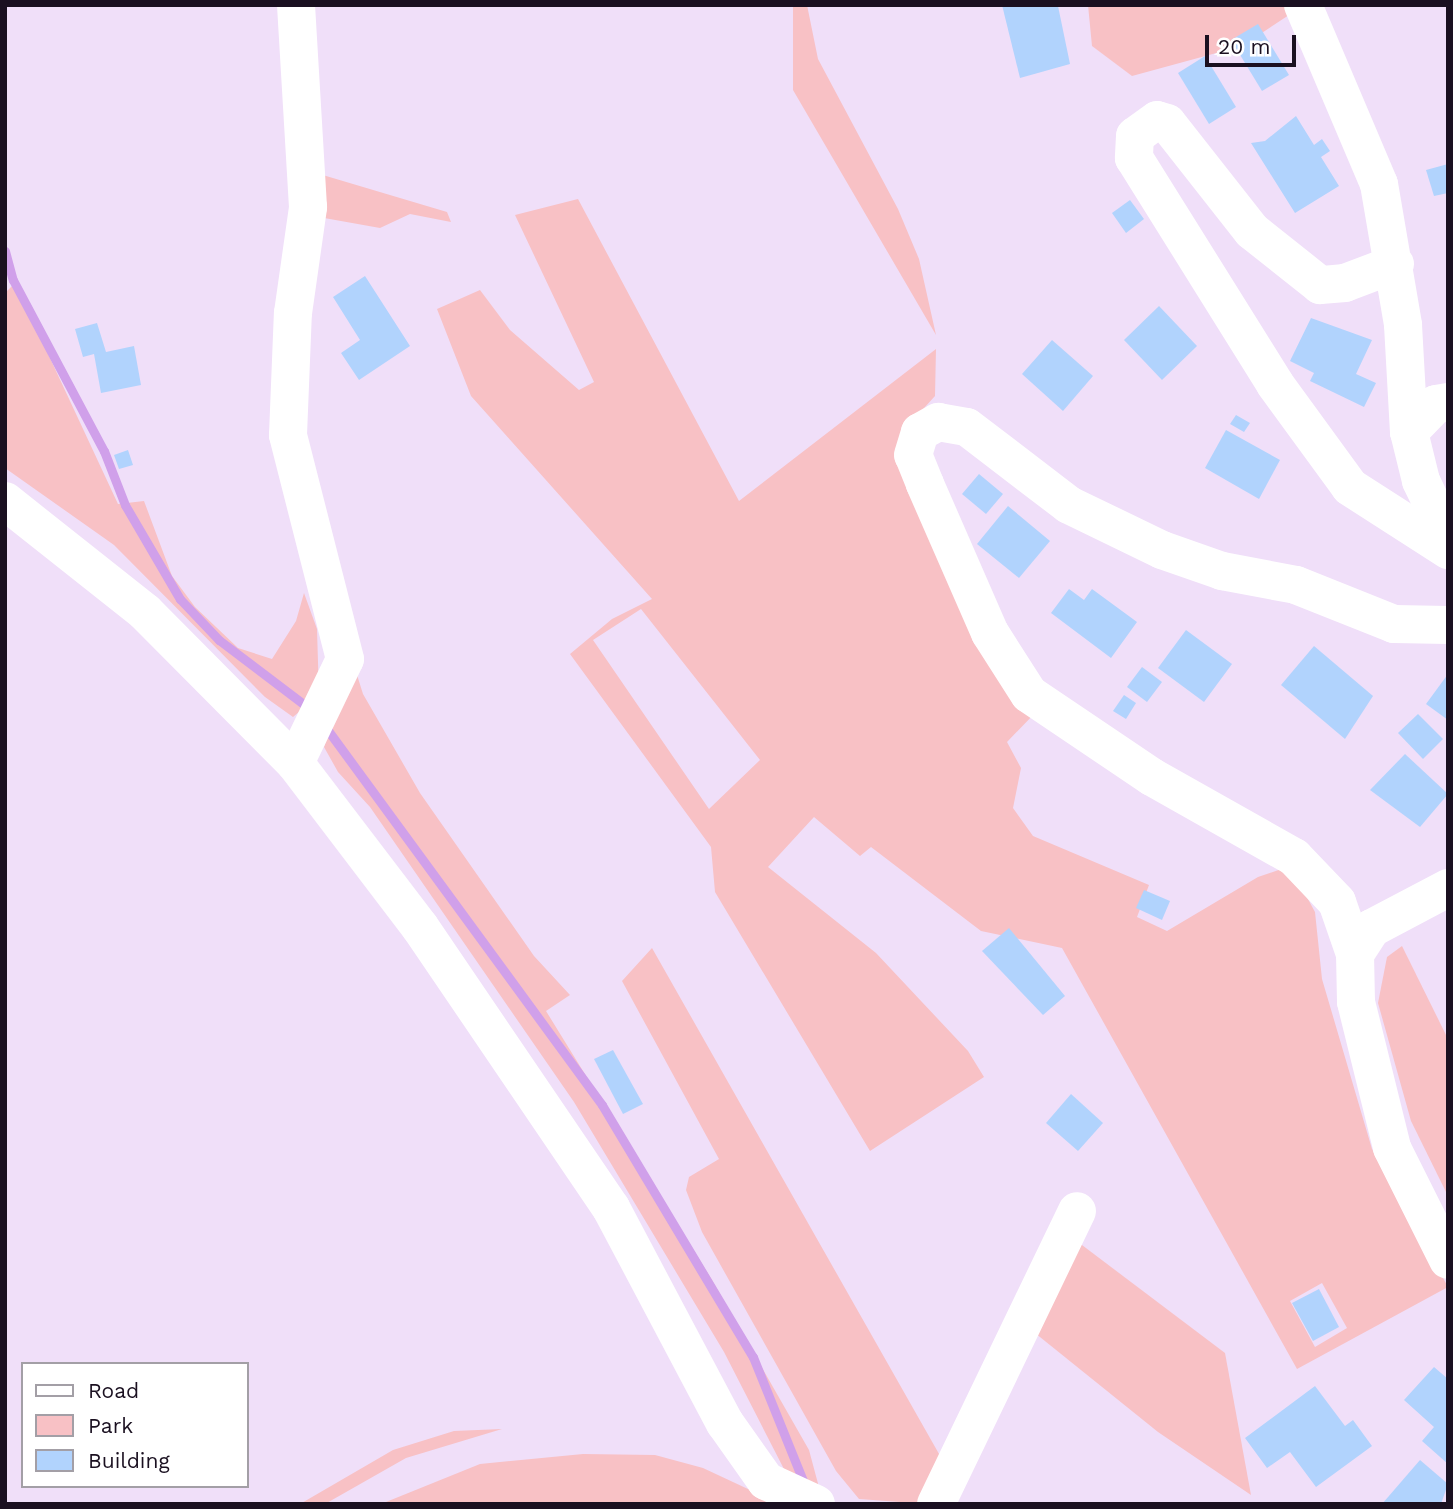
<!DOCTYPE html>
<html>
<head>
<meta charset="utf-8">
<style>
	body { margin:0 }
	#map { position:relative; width:1453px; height:1509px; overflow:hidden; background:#f0dff9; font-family:"Work Sans",sans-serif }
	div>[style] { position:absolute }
	.green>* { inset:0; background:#f8c1c5 }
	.stream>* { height:9px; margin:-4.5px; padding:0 4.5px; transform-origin:4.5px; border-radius:4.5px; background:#d0a0ea }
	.building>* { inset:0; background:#b1d3fd }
	.minor>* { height:38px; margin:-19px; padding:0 19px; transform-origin:19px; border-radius:19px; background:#fff }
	span { translate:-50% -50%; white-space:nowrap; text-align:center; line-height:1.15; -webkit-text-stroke:7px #fff; paint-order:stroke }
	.frame { position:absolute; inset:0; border:7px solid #1a1020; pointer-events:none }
	.legend { position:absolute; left:21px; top:1362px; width:228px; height:126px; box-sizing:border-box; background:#fff; border:2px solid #a39fa6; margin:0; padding:9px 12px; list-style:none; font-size:21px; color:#1a1020 }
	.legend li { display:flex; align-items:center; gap:14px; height:35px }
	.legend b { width:35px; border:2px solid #a39fa6 }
	.scale { position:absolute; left:1205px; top:35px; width:91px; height:32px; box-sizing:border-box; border:4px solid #1a1020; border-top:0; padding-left:9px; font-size:21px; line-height:24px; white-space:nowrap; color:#1a1020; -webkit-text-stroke:5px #fff; paint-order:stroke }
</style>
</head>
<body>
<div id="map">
	<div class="green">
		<div style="clip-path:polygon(793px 5px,807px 5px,818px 59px,898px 209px,919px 259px,936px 335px,793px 90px)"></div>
		<div style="clip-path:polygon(1088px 5px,1290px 5px,1292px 13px,1242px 46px,1132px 76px,1092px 46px)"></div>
		<div style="clip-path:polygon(306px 170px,447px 212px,451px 222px,410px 214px,380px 228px,313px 216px)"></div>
		<div style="clip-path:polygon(evenodd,578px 199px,739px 501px,936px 349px,935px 396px,905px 429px,1036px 712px,1007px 742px,1021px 768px,1013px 808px,1033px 836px,1149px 885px,1137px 917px,1167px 931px,1258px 877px,1290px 866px,1315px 912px,1322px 979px,1372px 1149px,1448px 1287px,1297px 1369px,1062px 948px,981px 931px,871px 847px,860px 856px,814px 817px,768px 867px,876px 953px,968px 1051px,984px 1077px,870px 1151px,715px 892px,711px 847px,570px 654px,612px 619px,652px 599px,471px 396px,437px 309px,480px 290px,510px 330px,579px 390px,594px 382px,515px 215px,578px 199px,641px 609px,760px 760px,709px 809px,593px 640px,641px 609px,578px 199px,1322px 1283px,1347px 1328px,1315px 1347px,1290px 1301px,1322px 1283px)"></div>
		<div style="clip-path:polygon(15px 283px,118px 504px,144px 501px,172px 576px,195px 607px,238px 648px,272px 659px,296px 621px,304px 593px,317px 629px,319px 695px,293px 717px,265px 697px,114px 545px,5px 468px,5px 293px)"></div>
		<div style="clip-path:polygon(352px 659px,363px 694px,420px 793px,534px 956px,570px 995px,546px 1011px,712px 1280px,809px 1450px,820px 1491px,786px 1473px,724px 1352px,574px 1102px,370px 807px,338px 772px,324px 747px)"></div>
		<div style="clip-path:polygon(1402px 946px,1448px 1039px,1448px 1196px,1411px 1121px,1378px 1003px,1387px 957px)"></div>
		<div style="clip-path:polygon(652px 948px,947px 1468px,927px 1504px,859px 1499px,836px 1471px,702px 1232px,686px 1190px,689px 1177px,719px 1159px,622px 981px)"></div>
		<div style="clip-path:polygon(1074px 1239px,1225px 1353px,1251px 1495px,1158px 1432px,1030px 1329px)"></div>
		<div style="clip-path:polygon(502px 1429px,406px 1458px,325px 1504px,300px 1504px,393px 1450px,454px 1431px)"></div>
		<div style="clip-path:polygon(583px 1454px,655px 1455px,703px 1468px,780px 1504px,381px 1504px,480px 1464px)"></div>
	</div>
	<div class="stream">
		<div style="left:5px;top:251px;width:30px;rotate:75deg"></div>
		<div style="left:13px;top:280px;width:194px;rotate:62deg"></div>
		<div style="left:104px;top:451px;width:58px;rotate:68.7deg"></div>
		<div style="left:125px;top:505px;width:109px;rotate:59.7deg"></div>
		<div style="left:180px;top:599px;width:57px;rotate:46.4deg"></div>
		<div style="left:219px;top:640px;width:114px;rotate:37.2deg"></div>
		<div style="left:324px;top:725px;width:471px;rotate:53.8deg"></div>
		<div style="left:602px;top:1105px;width:294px;rotate:59.1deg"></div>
		<div style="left:753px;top:1357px;width:141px;rotate:68deg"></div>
	</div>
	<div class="building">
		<div style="clip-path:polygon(1002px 5px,1058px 6px,1070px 64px,1020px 78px)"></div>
		<div style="clip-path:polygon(1258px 24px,1289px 75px,1262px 91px,1231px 40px)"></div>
		<div style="clip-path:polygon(1205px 56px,1236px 107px,1209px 124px,1178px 73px)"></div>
		<div style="clip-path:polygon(1296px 116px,1314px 145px,1322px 139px,1330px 151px,1321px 157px,1339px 186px,1295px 213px,1251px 143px,1265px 141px)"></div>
		<div style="clip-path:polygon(1448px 164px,1448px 193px,1434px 196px,1426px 170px)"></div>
		<div style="clip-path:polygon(1130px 200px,1144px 219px,1126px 233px,1112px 213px)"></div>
		<div style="clip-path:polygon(365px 276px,410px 346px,359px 380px,341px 353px,360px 340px,333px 297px)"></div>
		<div style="clip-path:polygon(1159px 306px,1197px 346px,1162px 380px,1124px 340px)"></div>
		<div style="clip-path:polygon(1311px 318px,1372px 340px,1356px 374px,1376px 383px,1364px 407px,1310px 381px,1314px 373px,1290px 361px)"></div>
		<div style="clip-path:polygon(97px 323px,106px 352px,134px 346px,141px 385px,101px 393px,94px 354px,83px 357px,75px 329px)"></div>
		<div style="clip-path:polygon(1052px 340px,1093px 376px,1063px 411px,1022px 374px)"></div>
		<div style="clip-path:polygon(1236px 415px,1250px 423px,1244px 432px,1230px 424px)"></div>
		<div style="clip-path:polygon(1226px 430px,1280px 460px,1259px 499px,1205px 468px)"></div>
		<div style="clip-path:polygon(128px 450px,133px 465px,119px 469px,114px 455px)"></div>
		<div style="clip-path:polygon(979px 474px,1003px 494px,986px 514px,962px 494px)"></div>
		<div style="clip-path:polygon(1008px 506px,1050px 541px,1019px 578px,977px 544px)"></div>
		<div style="clip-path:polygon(1069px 589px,1084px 600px,1092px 589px,1137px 622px,1111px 658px,1051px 613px)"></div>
		<div style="clip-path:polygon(1186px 630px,1232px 664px,1204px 702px,1158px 668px)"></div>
		<div style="clip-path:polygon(1314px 646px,1373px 696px,1345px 739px,1281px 685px)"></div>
		<div style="clip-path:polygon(1142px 667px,1162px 682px,1147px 702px,1127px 687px)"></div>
		<div style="clip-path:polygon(1448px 674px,1448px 720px,1426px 704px)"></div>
		<div style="clip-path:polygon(1124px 695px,1136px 703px,1126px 719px,1113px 711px)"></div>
		<div style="clip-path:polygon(1418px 714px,1443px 739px,1423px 759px,1398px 733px)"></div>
		<div style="clip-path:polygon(1405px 754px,1448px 794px,1420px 827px,1370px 790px)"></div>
		<div style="clip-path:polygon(1144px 890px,1170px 901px,1162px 920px,1136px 908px)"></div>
		<div style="clip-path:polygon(1009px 928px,1065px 996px,1043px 1015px,982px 951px)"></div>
		<div style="clip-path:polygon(613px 1050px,643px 1104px,623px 1114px,594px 1059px)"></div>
		<div style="clip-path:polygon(1071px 1094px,1103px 1123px,1078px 1151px,1046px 1123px)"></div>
		<div style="clip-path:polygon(1319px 1289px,1339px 1327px,1313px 1341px,1292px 1303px)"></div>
		<div style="clip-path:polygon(1434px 1367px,1448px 1379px,1448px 1464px,1422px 1441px,1434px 1427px,1404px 1400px)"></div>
		<div style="clip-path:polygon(1315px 1386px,1345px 1426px,1353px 1420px,1372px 1446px,1316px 1487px,1290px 1452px,1267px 1468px,1245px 1438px)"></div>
		<div style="clip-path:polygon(1420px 1460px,1448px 1484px,1441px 1504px,1382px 1504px)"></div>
	</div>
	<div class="minor">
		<div style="left:1303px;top:5px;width:194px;rotate:67deg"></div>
		<div style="left:1379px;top:184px;width:143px;rotate:80.3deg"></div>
		<div style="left:1403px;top:325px;width:107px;rotate:86.8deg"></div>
		<div style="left:1409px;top:432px;width:50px;rotate:76.2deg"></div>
		<div style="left:1421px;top:481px;width:62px;rotate:64.3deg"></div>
		<div style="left:1395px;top:264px;width:53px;rotate:159.2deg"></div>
		<div style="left:1345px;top:283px;width:25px;rotate:175deg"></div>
		<div style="left:1320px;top:285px;width:87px;rotate:-141.5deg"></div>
		<div style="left:1252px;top:231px;width:137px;rotate:-128.2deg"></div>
		<div style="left:1167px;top:123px;width:10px;rotate:-163deg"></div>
		<div style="left:1157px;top:120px;width:27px;rotate:144deg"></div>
		<div style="left:1135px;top:136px;width:22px;rotate:93deg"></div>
		<div style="left:1134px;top:158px;width:266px;rotate:58deg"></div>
		<div style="left:1275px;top:384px;width:127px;rotate:53.9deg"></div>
		<div style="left:1350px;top:487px;width:117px;rotate:32.7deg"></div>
		<div style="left:1409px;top:432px;width:39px;rotate:-46deg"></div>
		<div style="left:1436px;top:404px;width:12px;rotate:-9deg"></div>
		<div style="left:5px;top:501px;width:179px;rotate:38.4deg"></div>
		<div style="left:145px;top:612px;width:213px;rotate:45.2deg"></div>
		<div style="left:295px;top:763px;width:206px;rotate:52.7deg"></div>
		<div style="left:420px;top:927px;width:340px;rotate:55.8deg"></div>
		<div style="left:611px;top:1208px;width:243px;rotate:62.1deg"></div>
		<div style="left:725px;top:1423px;width:71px;rotate:54.7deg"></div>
		<div style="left:766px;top:1481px;width:55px;rotate:24.7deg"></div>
		<div style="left:295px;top:763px;width:115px;rotate:-64.3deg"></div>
		<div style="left:345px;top:659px;width:231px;rotate:-104.3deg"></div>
		<div style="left:288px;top:435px;width:122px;rotate:-87.7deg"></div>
		<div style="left:293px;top:313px;width:107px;rotate:-81.9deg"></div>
		<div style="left:308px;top:207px;width:202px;rotate:-93.4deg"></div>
		<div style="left:1448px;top:888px;width:86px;rotate:152.2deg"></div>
		<div style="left:1372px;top:928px;width:31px;rotate:123deg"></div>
		<div style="left:1355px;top:954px;width:48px;rotate:88.8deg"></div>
		<div style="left:1356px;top:1002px;width:150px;rotate:76.1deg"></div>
		<div style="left:1392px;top:1148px;width:125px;rotate:63.4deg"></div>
		<div style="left:1355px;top:954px;width:55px;rotate:-109.1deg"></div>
		<div style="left:1337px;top:902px;width:62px;rotate:-133.7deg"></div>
		<div style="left:1294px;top:857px;width:163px;rotate:-150.6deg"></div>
		<div style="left:1152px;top:777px;width:148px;rotate:-146deg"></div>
		<div style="left:1029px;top:694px;width:72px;rotate:-122.6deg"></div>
		<div style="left:990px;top:633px;width:163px;rotate:-113.6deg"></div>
		<div style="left:925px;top:484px;width:31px;rotate:-112deg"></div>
		<div style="left:913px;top:455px;width:24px;rotate:-73deg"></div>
		<div style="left:920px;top:432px;width:21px;rotate:-29deg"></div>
		<div style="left:938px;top:422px;width:29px;rotate:10deg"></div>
		<div style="left:967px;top:427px;width:128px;rotate:37.4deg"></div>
		<div style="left:1069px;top:505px;width:103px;rotate:25.8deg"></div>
		<div style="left:1162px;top:550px;width:64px;rotate:19.3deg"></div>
		<div style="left:1222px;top:571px;width:75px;rotate:10.7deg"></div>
		<div style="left:1296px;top:585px;width:105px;rotate:21.7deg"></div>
		<div style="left:1394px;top:624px;width:54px;rotate:1.1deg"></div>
		<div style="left:936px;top:1504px;width:325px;rotate:-64.3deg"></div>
	</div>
	<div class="frame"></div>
	<ul class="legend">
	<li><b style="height:9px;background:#fff"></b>Road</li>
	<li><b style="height:19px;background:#f8c1c5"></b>Park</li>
	<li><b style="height:19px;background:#b1d3fd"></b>Building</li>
	</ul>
	<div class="scale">20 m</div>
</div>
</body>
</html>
